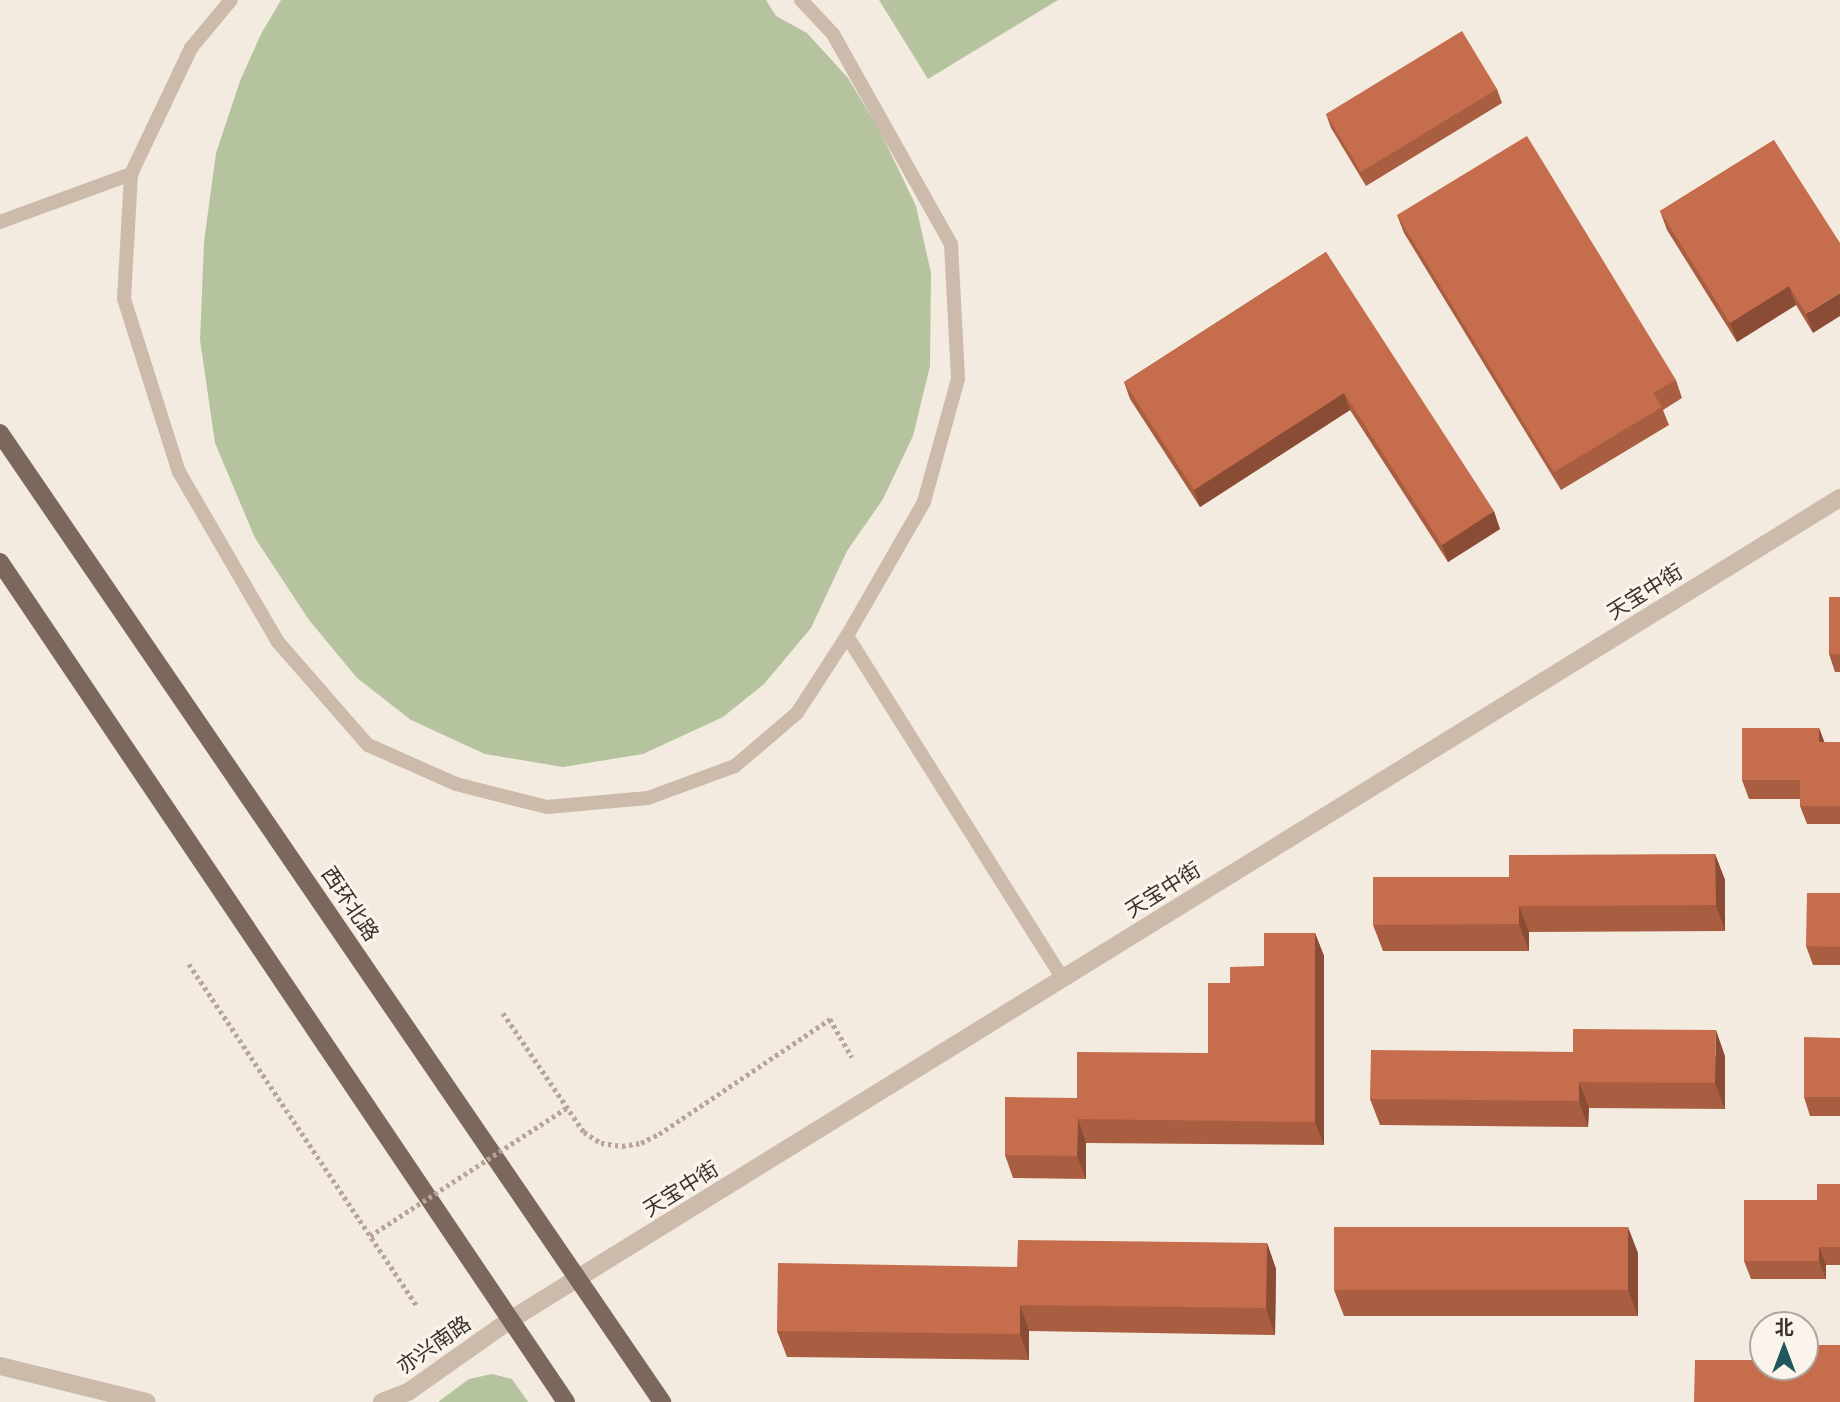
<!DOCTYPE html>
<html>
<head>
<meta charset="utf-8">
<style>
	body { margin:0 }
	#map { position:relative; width:1840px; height:1402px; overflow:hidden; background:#f3ebe0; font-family:"PT Sans","Noto Sans SC",sans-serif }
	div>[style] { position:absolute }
	.green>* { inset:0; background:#b6c39f }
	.path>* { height:4.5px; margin-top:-2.25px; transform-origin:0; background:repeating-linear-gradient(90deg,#b8a595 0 3.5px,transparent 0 7px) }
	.service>* { height:14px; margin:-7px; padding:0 7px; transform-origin:7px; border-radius:7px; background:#ccbbab }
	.tertiary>* { height:18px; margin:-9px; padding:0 9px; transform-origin:9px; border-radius:9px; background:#ccbbab }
	.primary>* { height:18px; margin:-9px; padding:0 9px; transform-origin:9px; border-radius:9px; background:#7b675c }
	.path-bridge>* { height:4.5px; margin-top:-2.25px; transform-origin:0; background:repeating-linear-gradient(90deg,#b8a595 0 3.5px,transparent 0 7px) }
	.wall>* { inset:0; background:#a95e41 }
	.shaded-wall>* { inset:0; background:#8a4c35 }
	.building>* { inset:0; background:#c56d4c }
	span { translate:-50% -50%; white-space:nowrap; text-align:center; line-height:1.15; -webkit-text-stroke:6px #faf4ed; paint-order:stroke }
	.street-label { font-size:21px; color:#3a302a }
	.north { position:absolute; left:1749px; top:1311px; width:70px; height:70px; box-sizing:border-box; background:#faf4ed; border:2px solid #ada69f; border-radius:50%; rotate:0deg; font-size:19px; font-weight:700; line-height:28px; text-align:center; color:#3a302a }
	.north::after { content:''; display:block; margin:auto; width:24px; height:32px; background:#20565c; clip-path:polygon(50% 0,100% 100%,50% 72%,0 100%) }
</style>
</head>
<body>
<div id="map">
	<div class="green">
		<div style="clip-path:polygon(281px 0,766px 0,776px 16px,807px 33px,848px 78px,881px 133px,916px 206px,931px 273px,930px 366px,913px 436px,883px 499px,847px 551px,811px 628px,764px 684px,723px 717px,643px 754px,563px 767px,485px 754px,411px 720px,357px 678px,309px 620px,255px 538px,215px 443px,200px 340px,204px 242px,216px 153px,240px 81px,261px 34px)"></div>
		<div style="clip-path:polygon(879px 0,1058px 0,928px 79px)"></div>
		<div style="clip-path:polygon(492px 1374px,512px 1379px,528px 1402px,438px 1402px,469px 1379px)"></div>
	</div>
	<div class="path">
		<div style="left:189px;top:964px;width:411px;rotate:56.3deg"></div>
		<div style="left:503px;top:1013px;width:144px;rotate:55.8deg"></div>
		<div style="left:584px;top:1132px;width:20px;rotate:33deg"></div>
		<div style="left:601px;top:1143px;width:21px;rotate:8deg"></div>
		<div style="left:622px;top:1146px;width:19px;rotate:-9deg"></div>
		<div style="left:641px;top:1143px;width:20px;rotate:-27deg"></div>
		<div style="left:659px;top:1134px;width:206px;rotate:-33.9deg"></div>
		<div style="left:830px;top:1019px;width:44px;rotate:59.9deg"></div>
	</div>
	<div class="service">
		<div style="left:801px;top:0;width:47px;rotate:46.7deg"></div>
		<div style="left:833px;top:34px;width:241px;rotate:60.7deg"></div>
		<div style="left:951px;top:244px;width:135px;rotate:87deg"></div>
		<div style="left:958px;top:379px;width:128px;rotate:105.5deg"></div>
		<div style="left:924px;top:502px;width:155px;rotate:119.9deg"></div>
		<div style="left:847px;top:636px;width:405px;rotate:57.8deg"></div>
		<div style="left:131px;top:174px;width:125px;rotate:93.2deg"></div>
		<div style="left:124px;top:299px;width:182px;rotate:72.4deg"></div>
		<div style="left:179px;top:472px;width:197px;rotate:59.8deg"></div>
		<div style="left:278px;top:642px;width:137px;rotate:48.9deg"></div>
		<div style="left:368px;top:745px;width:96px;rotate:23.9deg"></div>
		<div style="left:456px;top:784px;width:94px;rotate:14.2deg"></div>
		<div style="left:547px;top:807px;width:101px;rotate:-5.1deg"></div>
		<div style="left:648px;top:798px;width:93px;rotate:-20.2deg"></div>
		<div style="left:735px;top:766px;width:82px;rotate:-40.5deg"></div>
		<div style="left:797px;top:713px;width:92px;rotate:-57deg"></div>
		<div style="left:0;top:222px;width:140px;rotate:-20.1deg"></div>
		<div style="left:131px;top:174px;width:140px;rotate:-64.5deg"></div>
		<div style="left:191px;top:48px;width:62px;rotate:-50.2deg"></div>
	</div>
	<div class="tertiary">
		<div style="left:0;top:1366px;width:151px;rotate:13.8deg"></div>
		<div style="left:382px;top:1402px;width:28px;rotate:-21deg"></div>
		<div style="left:408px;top:1392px;width:125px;rotate:-35.2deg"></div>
		<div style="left:510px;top:1320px;width:1564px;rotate:-31.72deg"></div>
	</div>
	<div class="primary">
		<div style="left:0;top:433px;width:1174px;rotate:55.66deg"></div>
		<div style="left:0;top:562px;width:1013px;rotate:56.03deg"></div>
	</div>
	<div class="path-bridge">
		<div style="left:370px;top:1236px;width:236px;rotate:-33.1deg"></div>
	</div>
	<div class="wall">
		<div style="clip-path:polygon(1497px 89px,1502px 103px,1366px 186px,1331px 128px,1326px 114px)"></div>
		<div style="clip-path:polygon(1774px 140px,1813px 333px,1796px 305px,1737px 342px,1667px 230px,1660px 211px)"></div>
		<div style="clip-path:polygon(1397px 215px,1676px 380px,1682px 398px,1663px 410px,1669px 425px,1561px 490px,1404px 233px)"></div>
		<div style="clip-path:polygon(1326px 252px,1500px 529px,1448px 562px,1350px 410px,1200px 507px,1130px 399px,1124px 382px)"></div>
		<div style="clip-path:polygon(1840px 597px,1840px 672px,1835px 672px,1829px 654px)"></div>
		<div style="clip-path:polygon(1819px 728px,1824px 742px,1840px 742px,1840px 824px,1807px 824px,1800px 806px,1800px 799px,1749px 799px,1742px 780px)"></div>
		<div style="clip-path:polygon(1715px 854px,1725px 880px,1725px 931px,1529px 932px,1529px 951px,1383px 951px,1373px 925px,1509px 877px)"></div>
		<div style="clip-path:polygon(1840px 893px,1840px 965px,1813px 965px,1806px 946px)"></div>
		<div style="clip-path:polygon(1315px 933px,1324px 956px,1324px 1145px,1086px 1143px,1086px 1179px,1013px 1178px,1005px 1155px,1077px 1098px,1208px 1053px,1230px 983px,1264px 966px)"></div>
		<div style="clip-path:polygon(1840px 1038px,1840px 1116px,1810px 1116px,1804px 1097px)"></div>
		<div style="clip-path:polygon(1573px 1052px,1725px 1056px,1725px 1109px,1589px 1108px,1588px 1127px,1380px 1125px,1370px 1099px)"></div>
		<div style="clip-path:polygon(1840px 1184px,1840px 1265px,1826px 1265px,1826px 1279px,1751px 1279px,1744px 1261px)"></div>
		<div style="clip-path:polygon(1267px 1243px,1276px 1269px,1275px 1335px,1029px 1331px,1029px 1360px,787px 1357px,777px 1331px,1017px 1267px)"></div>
		<div style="clip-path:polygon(1638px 1253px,1638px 1316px,1344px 1316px,1334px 1290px)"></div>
	</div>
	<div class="shaded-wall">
		<div style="clip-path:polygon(1789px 286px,1796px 305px,1737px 342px,1730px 323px)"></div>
		<div style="clip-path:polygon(1840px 293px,1840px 316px,1813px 333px,1806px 314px)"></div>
		<div style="clip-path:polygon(1344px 393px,1350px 410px,1200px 507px,1194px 490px)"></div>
		<div style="clip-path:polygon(1494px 511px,1500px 529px,1448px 562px,1442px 545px)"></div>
		<div style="clip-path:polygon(1819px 728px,1826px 746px,1819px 742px)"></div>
		<div style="clip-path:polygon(1715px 854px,1725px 880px,1725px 931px,1716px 905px)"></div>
		<div style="clip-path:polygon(1519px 906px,1529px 932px,1529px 951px,1519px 924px)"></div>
		<div style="clip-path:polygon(1315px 933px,1324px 956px,1324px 1145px,1315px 1122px)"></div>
		<div style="clip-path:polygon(1716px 1030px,1725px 1056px,1725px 1109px,1715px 1083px)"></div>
		<div style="clip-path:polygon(1579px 1082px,1589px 1108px,1588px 1127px,1579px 1101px)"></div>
		<div style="clip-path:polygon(1078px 1119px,1086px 1143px,1086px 1179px,1077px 1156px)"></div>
		<div style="clip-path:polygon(1628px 1227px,1638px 1253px,1638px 1316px,1628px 1290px)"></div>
		<div style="clip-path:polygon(1267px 1243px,1276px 1269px,1275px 1335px,1266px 1308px)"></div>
		<div style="clip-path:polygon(1819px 1247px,1826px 1265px,1826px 1279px,1819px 1261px)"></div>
		<div style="clip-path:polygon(1020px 1305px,1029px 1331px,1029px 1360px,1020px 1334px)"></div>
	</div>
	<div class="building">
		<div style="clip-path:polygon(1462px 31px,1497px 89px,1361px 172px,1326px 114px)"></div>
		<div style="clip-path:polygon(1527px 136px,1676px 380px,1653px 393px,1662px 407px,1554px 472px,1397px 215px)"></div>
		<div style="clip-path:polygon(1774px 140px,1840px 243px,1840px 293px,1806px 314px,1789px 286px,1730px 323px,1660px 211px)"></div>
		<div style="clip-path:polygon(1326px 252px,1494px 511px,1442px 545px,1344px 393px,1194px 490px,1124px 382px)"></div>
		<div style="clip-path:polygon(1829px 597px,1840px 597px,1840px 654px,1829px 654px)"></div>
		<div style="clip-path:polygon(1742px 728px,1819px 728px,1819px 742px,1840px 742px,1840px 806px,1800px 806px,1800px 780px,1742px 780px)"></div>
		<div style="clip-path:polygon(1715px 854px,1716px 905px,1519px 906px,1519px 924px,1373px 925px,1373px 877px,1509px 877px,1509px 855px)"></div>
		<div style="clip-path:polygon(1807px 893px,1840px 893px,1840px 947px,1806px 946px)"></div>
		<div style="clip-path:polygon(1264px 933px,1315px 933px,1315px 1122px,1078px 1119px,1077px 1156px,1005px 1155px,1005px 1097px,1077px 1098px,1077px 1052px,1208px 1053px,1208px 983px,1230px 983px,1230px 967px,1264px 966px)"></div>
		<div style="clip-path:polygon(1573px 1029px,1716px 1030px,1715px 1083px,1579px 1082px,1579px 1101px,1370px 1099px,1371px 1050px,1573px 1052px)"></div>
		<div style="clip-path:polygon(1804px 1037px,1840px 1038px,1840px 1097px,1804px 1097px)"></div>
		<div style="clip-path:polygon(1817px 1184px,1840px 1184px,1840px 1247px,1819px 1247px,1819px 1261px,1744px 1261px,1744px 1200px,1817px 1200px)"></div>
		<div style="clip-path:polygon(1334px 1227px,1628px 1227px,1628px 1290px,1334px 1290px)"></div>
		<div style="clip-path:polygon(1018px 1240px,1267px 1243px,1266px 1308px,1020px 1305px,1020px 1334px,777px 1331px,778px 1263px,1017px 1267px)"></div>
		<div style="clip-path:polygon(1805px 1345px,1840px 1345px,1840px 1402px,1694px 1402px,1695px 1360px,1763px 1360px,1763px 1367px,1805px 1367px)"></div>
	</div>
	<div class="street-label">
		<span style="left:1645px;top:592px;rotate:-32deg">天宝中街</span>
		<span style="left:1163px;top:890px;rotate:-32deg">天宝中街</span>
		<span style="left:350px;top:904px;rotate:56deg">西环北路</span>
		<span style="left:681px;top:1189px;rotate:-32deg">天宝中街</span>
		<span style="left:434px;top:1345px;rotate:-35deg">亦兴南路</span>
	</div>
	<div class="north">北</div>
</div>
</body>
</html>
